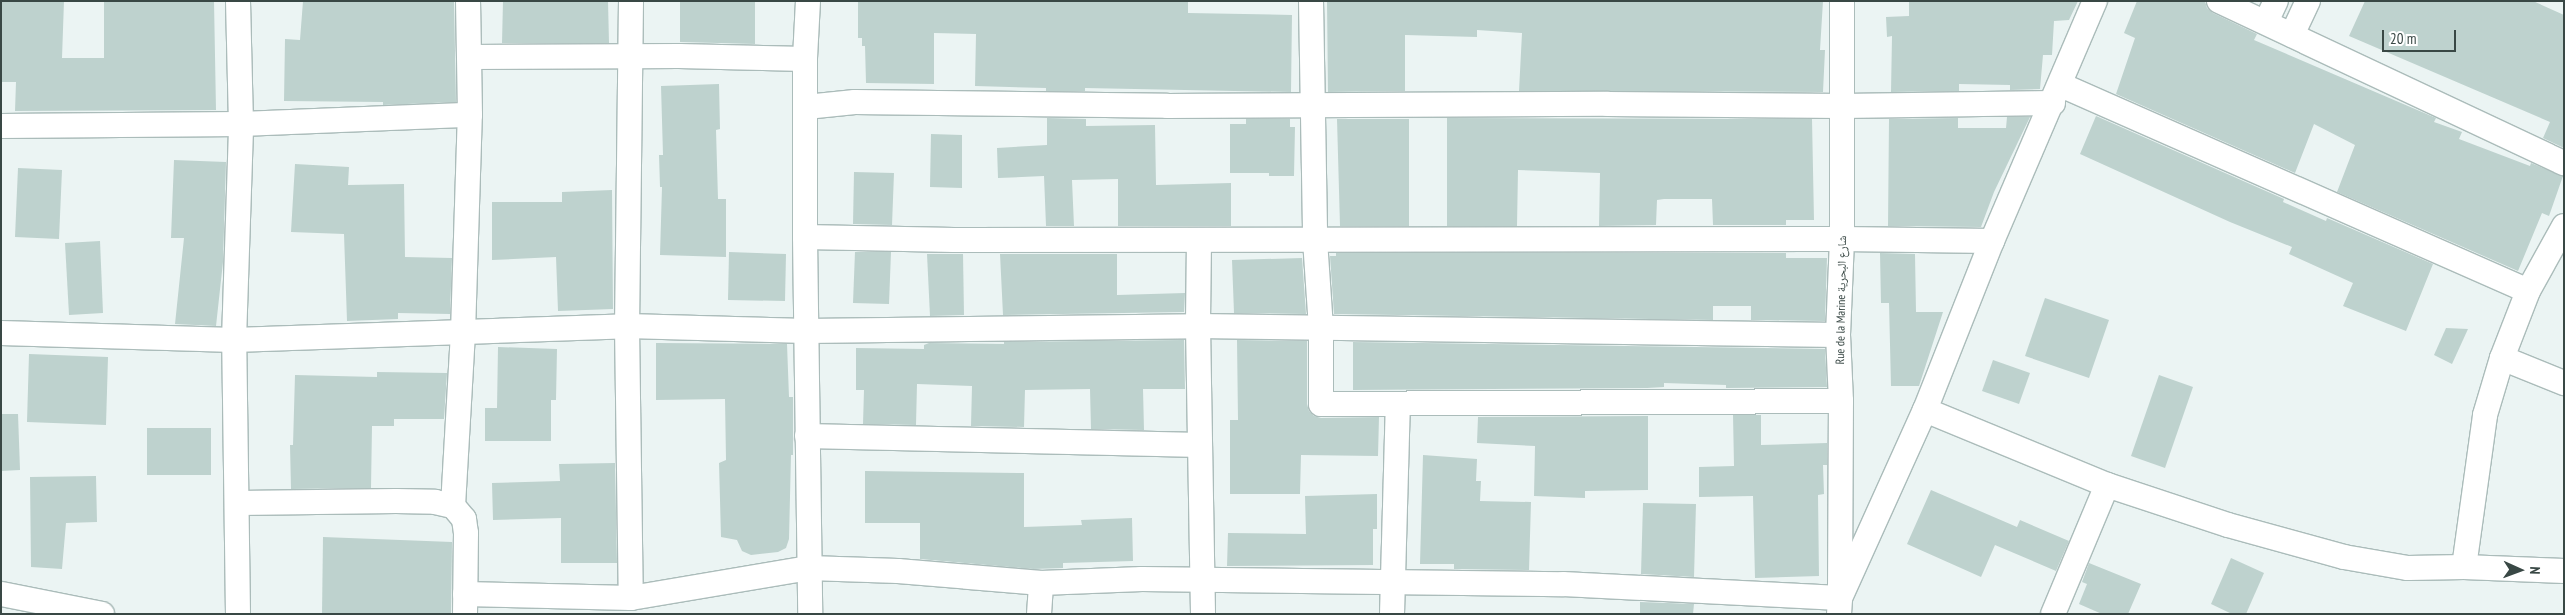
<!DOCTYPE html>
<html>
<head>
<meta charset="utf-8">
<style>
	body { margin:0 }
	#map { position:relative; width:2565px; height:615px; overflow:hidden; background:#ebf4f3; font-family:"PT Sans Narrow","Noto Naskh Arabic",sans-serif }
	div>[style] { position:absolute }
	.building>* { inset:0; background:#bed2ce }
	.roads { filter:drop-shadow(1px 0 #abbcba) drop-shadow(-1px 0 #abbcba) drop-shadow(0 1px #abbcba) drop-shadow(0 -1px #abbcba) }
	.minor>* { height:24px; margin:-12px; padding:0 12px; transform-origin:12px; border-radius:12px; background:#fff }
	span { translate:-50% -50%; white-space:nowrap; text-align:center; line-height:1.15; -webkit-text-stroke:4.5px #fff; paint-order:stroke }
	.street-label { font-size:12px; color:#394845 }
	.frame { position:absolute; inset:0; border:2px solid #394845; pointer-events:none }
	.north { position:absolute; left:2495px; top:545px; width:50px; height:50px; -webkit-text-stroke:4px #fff; paint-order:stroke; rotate:92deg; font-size:14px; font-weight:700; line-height:20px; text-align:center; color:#394845 }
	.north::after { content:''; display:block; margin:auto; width:18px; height:22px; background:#394845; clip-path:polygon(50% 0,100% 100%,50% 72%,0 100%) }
	.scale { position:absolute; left:2382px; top:30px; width:74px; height:22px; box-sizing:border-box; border:2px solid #394845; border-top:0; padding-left:6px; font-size:15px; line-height:18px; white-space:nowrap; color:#394845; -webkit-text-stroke:4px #fff; paint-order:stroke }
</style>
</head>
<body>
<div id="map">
	<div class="building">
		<div style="clip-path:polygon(1px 1px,64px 1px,62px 58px,104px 58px,104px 1px,214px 1px,216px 110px,15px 111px,16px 82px,1px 82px)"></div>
		<div style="clip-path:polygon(303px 1px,454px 1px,456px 102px,383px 105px,383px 102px,284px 101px,285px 39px,300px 40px)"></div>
		<div style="clip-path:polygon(503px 1px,608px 1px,609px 43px,502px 43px)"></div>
		<div style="clip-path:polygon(680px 1px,755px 1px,755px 44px,680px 42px)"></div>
		<div style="clip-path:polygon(858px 1px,1188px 1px,1188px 13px,1292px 15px,1291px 92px,1085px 88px,1085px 91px,1046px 91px,1046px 88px,975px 86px,976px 34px,934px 33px,934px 84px,866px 83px,865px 46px,862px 46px,862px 38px,858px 38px)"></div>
		<div style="clip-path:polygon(1327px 1px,1823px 1px,1820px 50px,1825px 50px,1823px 92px,1519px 91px,1522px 33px,1477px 30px,1477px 37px,1405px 35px,1405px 91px,1328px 92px)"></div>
		<div style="clip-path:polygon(1909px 1px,2078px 1px,2069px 20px,2054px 21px,2052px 55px,2043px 55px,2040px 89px,2010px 90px,2010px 85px,1959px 84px,1959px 91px,1891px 92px,1892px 36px,1887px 37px,1886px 17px,1909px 16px)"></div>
		<div style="clip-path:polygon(2137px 1px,2205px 1px,2207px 8px,2213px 13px,2257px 34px,2254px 40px,2436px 118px,2434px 122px,2462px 132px,2459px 139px,2530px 166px,2531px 163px,2563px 176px,2549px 216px,2542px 213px,2518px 271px,2337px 192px,2355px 145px,2314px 124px,2295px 173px,2116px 94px,2135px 38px,2124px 33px)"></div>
		<div style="clip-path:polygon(2365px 1px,2533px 1px,2564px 15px,2564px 148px,2543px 138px,2550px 122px,2349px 36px)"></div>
		<div style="clip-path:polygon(719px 84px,720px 129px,716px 130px,718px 199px,726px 199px,726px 257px,660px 255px,662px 187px,660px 187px,659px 155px,663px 155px,661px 86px)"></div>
		<div style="clip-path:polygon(2096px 116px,2284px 199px,2283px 202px,2326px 221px,2327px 218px,2433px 264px,2406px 331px,2343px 306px,2353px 283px,2289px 254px,2292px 247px,2230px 222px,2080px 154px)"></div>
		<div style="clip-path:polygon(2007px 117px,2030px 117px,1994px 192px,1981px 227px,1888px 226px,1889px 119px,1958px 118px,1958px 128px,2006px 128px)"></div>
		<div style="clip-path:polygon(1047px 118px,1086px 119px,1086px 126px,1155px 125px,1156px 185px,1231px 183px,1231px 226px,1118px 226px,1118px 179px,1072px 180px,1074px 226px,1046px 226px,1044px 176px,998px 178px,997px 148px,1047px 145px)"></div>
		<div style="clip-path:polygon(1447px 118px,1812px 119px,1814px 220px,1786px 220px,1786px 225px,1713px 225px,1712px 199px,1664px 199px,1657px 200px,1656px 225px,1599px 226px,1600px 173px,1518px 170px,1517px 226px,1447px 226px)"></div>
		<div style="clip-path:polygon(1246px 119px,1290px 119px,1290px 127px,1295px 127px,1294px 176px,1269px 176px,1269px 173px,1230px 173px,1230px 124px,1246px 124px)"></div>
		<div style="clip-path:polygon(1337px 119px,1409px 119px,1409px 226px,1340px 226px)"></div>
		<div style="clip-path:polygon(931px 134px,962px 135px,962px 188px,930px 187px)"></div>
		<div style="clip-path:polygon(174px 160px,226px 162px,223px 262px,216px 326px,175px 324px,184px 238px,171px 238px)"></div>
		<div style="clip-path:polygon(295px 164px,349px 167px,348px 185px,404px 184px,405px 257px,452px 258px,450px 314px,398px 313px,398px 319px,347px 321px,344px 234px,291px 232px)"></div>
		<div style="clip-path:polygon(18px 168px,62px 170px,59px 239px,15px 237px)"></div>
		<div style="clip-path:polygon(854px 172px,894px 173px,892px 225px,853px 224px)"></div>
		<div style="clip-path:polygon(612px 190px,613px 309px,558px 311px,556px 257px,492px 260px,492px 202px,562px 202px,562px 192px)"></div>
		<div style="clip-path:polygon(100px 241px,103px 313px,69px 315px,65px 243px)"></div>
		<div style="clip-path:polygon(729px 252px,786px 254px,785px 301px,728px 300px)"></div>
		<div style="clip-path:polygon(855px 252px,891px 252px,889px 304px,853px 303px)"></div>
		<div style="clip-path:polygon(1336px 253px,1786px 253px,1786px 258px,1827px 258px,1825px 321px,1751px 320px,1751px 306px,1713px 306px,1713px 320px,1334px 314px,1330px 256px,1336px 256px)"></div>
		<div style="clip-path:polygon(1880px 253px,1915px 254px,1916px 312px,1943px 312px,1919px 386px,1891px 386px,1889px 303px,1881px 303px)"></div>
		<div style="clip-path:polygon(927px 254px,963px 254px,964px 315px,930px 316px)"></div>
		<div style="clip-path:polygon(1000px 254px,1117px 254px,1117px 295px,1185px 293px,1184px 312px,1003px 315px)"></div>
		<div style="clip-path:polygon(1302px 258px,1306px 314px,1234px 313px,1232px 260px)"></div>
		<div style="clip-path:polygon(2045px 298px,2109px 320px,2089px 378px,2025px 356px)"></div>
		<div style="clip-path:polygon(2446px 328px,2468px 329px,2452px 364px,2434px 355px)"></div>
		<div style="clip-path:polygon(1184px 340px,1185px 389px,1143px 389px,1144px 430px,1091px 429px,1090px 389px,1025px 390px,1024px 427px,971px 426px,972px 386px,917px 384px,916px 425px,863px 424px,864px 390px,856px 390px,856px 348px,924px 349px,924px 345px,929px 343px,1004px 344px,1004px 342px)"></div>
		<div style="clip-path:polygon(1237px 340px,1307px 341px,1307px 404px,1309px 411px,1314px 416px,1321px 418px,1379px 417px,1378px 456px,1301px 455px,1300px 494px,1230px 494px,1230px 420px,1238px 420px)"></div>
		<div style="clip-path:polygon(1353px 342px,1825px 349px,1827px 387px,1726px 388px,1726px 385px,1664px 383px,1664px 387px,1647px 388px,1353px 390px)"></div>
		<div style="clip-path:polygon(656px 343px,787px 344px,789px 397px,793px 397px,793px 455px,791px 455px,789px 539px,786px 548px,778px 552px,751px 555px,742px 551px,737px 540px,721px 537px,719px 463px,726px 460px,725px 399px,656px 400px)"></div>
		<div style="clip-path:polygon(498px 347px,557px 349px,556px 400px,551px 400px,551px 441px,485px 441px,485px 408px,497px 408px)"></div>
		<div style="clip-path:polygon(29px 354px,108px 357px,106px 425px,27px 422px)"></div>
		<div style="clip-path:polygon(1993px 360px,2030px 373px,2019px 404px,1982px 391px)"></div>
		<div style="clip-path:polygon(377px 372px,447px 373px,444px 419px,394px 419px,394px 426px,372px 426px,371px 488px,291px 489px,290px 445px,293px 445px,295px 375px,377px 377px)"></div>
		<div style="clip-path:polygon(2159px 375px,2193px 387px,2165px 468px,2131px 456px)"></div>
		<div style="clip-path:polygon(1px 414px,18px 414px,20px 470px,1px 471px)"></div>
		<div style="clip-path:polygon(1733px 415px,1761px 415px,1761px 445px,1827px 443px,1827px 465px,1823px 465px,1824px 494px,1818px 495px,1819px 576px,1755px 578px,1753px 496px,1699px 497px,1699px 467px,1734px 466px)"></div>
		<div style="clip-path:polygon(1648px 416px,1648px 490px,1585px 491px,1585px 498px,1534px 496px,1535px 446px,1477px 443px,1478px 417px)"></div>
		<div style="clip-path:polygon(147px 428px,211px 428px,211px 475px,147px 475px)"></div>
		<div style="clip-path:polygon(1423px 455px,1477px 459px,1476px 481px,1481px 481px,1480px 501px,1531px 502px,1529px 570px,1454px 569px,1454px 564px,1420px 564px)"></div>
		<div style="clip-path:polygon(615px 463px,617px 563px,561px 563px,561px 518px,493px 520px,492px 483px,560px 481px,559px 464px)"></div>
		<div style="clip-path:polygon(865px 471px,1024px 473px,1024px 527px,1082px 525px,1081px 520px,1132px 518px,1133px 561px,1063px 563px,1063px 568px,1033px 569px,920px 559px,920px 523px,865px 523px)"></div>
		<div style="clip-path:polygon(96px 476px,97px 522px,66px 523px,62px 569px,31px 567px,30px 477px)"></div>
		<div style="clip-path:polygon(1931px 490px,2017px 527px,2020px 520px,2069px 541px,2056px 571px,1995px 545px,1981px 577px,1907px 544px)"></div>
		<div style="clip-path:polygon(1377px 494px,1377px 529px,1373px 529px,1373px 565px,1227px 566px,1228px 533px,1306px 534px,1305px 496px)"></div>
		<div style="clip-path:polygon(1643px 503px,1696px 504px,1694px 577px,1641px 574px)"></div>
		<div style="clip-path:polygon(323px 537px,452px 542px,451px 614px,322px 614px)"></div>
		<div style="clip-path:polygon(2231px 558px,2264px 573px,2246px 614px,2232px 614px,2211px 604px)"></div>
		<div style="clip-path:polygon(2089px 563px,2141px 584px,2128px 614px,2102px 614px,2079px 604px,2087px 584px,2082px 582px)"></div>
		<div style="clip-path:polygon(1640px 602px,1694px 604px,1693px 614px,1640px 614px)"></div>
	</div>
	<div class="roads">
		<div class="minor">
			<div style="left:631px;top:1px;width:325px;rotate:90.7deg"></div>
			<div style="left:627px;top:326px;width:272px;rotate:89.2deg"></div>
			<div style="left:808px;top:1px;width:58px;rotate:93deg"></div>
			<div style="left:805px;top:59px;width:178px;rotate:90deg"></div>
			<div style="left:805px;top:237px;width:377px;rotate:89.2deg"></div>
			<div style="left:1311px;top:1px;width:239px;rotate:89deg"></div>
			<div style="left:1315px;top:240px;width:87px;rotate:86.1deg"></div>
			<div style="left:1321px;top:327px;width:77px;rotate:90deg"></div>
			<div style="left:1321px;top:404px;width:520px;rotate:-0.33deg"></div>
			<div style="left:2219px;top:1px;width:381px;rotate:25.2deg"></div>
			<div style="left:2266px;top:22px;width:23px;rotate:-65deg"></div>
			<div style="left:2292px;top:35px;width:38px;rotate:-65deg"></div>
			<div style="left:470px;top:57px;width:209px;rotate:-0.3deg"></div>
			<div style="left:679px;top:56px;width:126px;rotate:1.4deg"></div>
			<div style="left:2061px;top:85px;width:510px;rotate:23.8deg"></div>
			<div style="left:806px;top:107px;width:49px;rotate:-5.8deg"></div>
			<div style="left:855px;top:102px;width:312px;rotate:0.7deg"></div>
			<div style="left:1167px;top:106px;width:441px;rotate:-0.3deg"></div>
			<div style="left:1608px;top:104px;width:234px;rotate:0.5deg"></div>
			<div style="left:1842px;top:106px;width:211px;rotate:-0.8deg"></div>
			<div style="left:1px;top:126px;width:240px;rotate:-0.5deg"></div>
			<div style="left:241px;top:124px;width:229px;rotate:-2.3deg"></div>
			<div style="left:2564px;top:226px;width:74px;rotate:119deg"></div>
			<div style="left:2528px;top:291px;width:72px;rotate:111.2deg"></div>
			<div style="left:2502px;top:358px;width:67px;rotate:22deg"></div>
			<div style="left:805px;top:237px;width:149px;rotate:1.2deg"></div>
			<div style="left:954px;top:240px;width:888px;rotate:-0.06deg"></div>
			<div style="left:1842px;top:239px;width:150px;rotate:0.8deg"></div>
			<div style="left:1199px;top:240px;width:86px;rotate:90.7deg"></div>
			<div style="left:1198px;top:326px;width:288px;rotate:89deg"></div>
			<div style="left:1px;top:333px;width:233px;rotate:1.7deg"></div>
			<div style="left:234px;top:340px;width:393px;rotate:-2deg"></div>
			<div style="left:627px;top:326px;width:179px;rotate:1.6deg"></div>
			<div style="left:806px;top:331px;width:392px;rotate:-0.7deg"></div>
			<div style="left:1198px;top:326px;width:640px;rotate:0.81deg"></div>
			<div style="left:1925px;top:410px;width:197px;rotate:22.4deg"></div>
			<div style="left:2107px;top:485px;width:127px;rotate:18.3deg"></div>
			<div style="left:2228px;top:525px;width:120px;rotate:15.4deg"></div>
			<div style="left:2344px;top:557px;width:65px;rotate:9.8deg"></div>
			<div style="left:2408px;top:568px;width:56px;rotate:-1deg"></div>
			<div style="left:2464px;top:567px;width:100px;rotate:2.3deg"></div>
			<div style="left:807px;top:436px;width:393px;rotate:1.3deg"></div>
			<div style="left:238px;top:503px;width:158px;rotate:-0.7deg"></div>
			<div style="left:396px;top:501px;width:39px;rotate:1deg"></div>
			<div style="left:435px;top:502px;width:18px;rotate:13deg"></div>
			<div style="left:453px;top:506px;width:17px;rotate:50deg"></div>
			<div style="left:464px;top:519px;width:14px;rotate:82deg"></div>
			<div style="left:466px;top:533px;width:81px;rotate:90.7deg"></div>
			<div style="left:453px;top:506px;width:173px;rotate:-86.7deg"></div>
			<div style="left:463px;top:333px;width:218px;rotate:-88.2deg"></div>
			<div style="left:470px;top:115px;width:114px;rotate:-91deg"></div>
			<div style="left:2464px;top:567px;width:153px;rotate:-82.1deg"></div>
			<div style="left:2485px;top:415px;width:59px;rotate:-73.4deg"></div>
			<div style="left:1840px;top:589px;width:188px;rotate:-89.7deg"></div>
			<div style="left:1841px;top:401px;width:66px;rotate:-92.6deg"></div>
			<div style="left:1838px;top:335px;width:96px;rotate:-87.6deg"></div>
			<div style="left:1842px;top:239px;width:238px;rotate:-90deg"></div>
			<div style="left:1px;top:594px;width:103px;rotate:11.2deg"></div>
			<div style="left:465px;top:594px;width:166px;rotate:1.4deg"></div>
			<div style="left:631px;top:598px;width:181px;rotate:-9.6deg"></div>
			<div style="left:809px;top:568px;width:89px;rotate:1.9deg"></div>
			<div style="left:898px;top:571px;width:144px;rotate:4.8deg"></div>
			<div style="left:1041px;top:583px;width:101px;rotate:-2.3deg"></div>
			<div style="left:1142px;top:579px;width:421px;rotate:0.7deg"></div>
			<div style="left:1563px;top:584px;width:277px;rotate:2.9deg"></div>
			<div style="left:238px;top:614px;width:274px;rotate:-90.8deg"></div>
			<div style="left:234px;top:340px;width:216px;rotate:-88.1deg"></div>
			<div style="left:241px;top:124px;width:123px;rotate:-91.4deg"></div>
			<div style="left:1039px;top:614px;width:31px;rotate:-86deg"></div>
			<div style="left:1392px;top:614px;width:209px;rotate:-88.4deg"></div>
			<div style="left:1839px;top:614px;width:16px;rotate:-86deg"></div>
			<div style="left:1840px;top:598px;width:206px;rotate:-65.7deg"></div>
			<div style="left:1925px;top:410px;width:182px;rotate:-68.4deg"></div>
			<div style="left:1992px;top:241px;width:261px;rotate:-66.8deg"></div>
			<div style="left:2053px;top:614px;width:140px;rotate:-67.3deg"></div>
		</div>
	</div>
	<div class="street-label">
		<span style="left:1841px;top:300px;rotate:-89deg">Rue de la Marine شارع البحرية</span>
	</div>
	<div class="frame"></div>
	<div class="north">N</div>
	<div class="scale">20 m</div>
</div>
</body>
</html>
